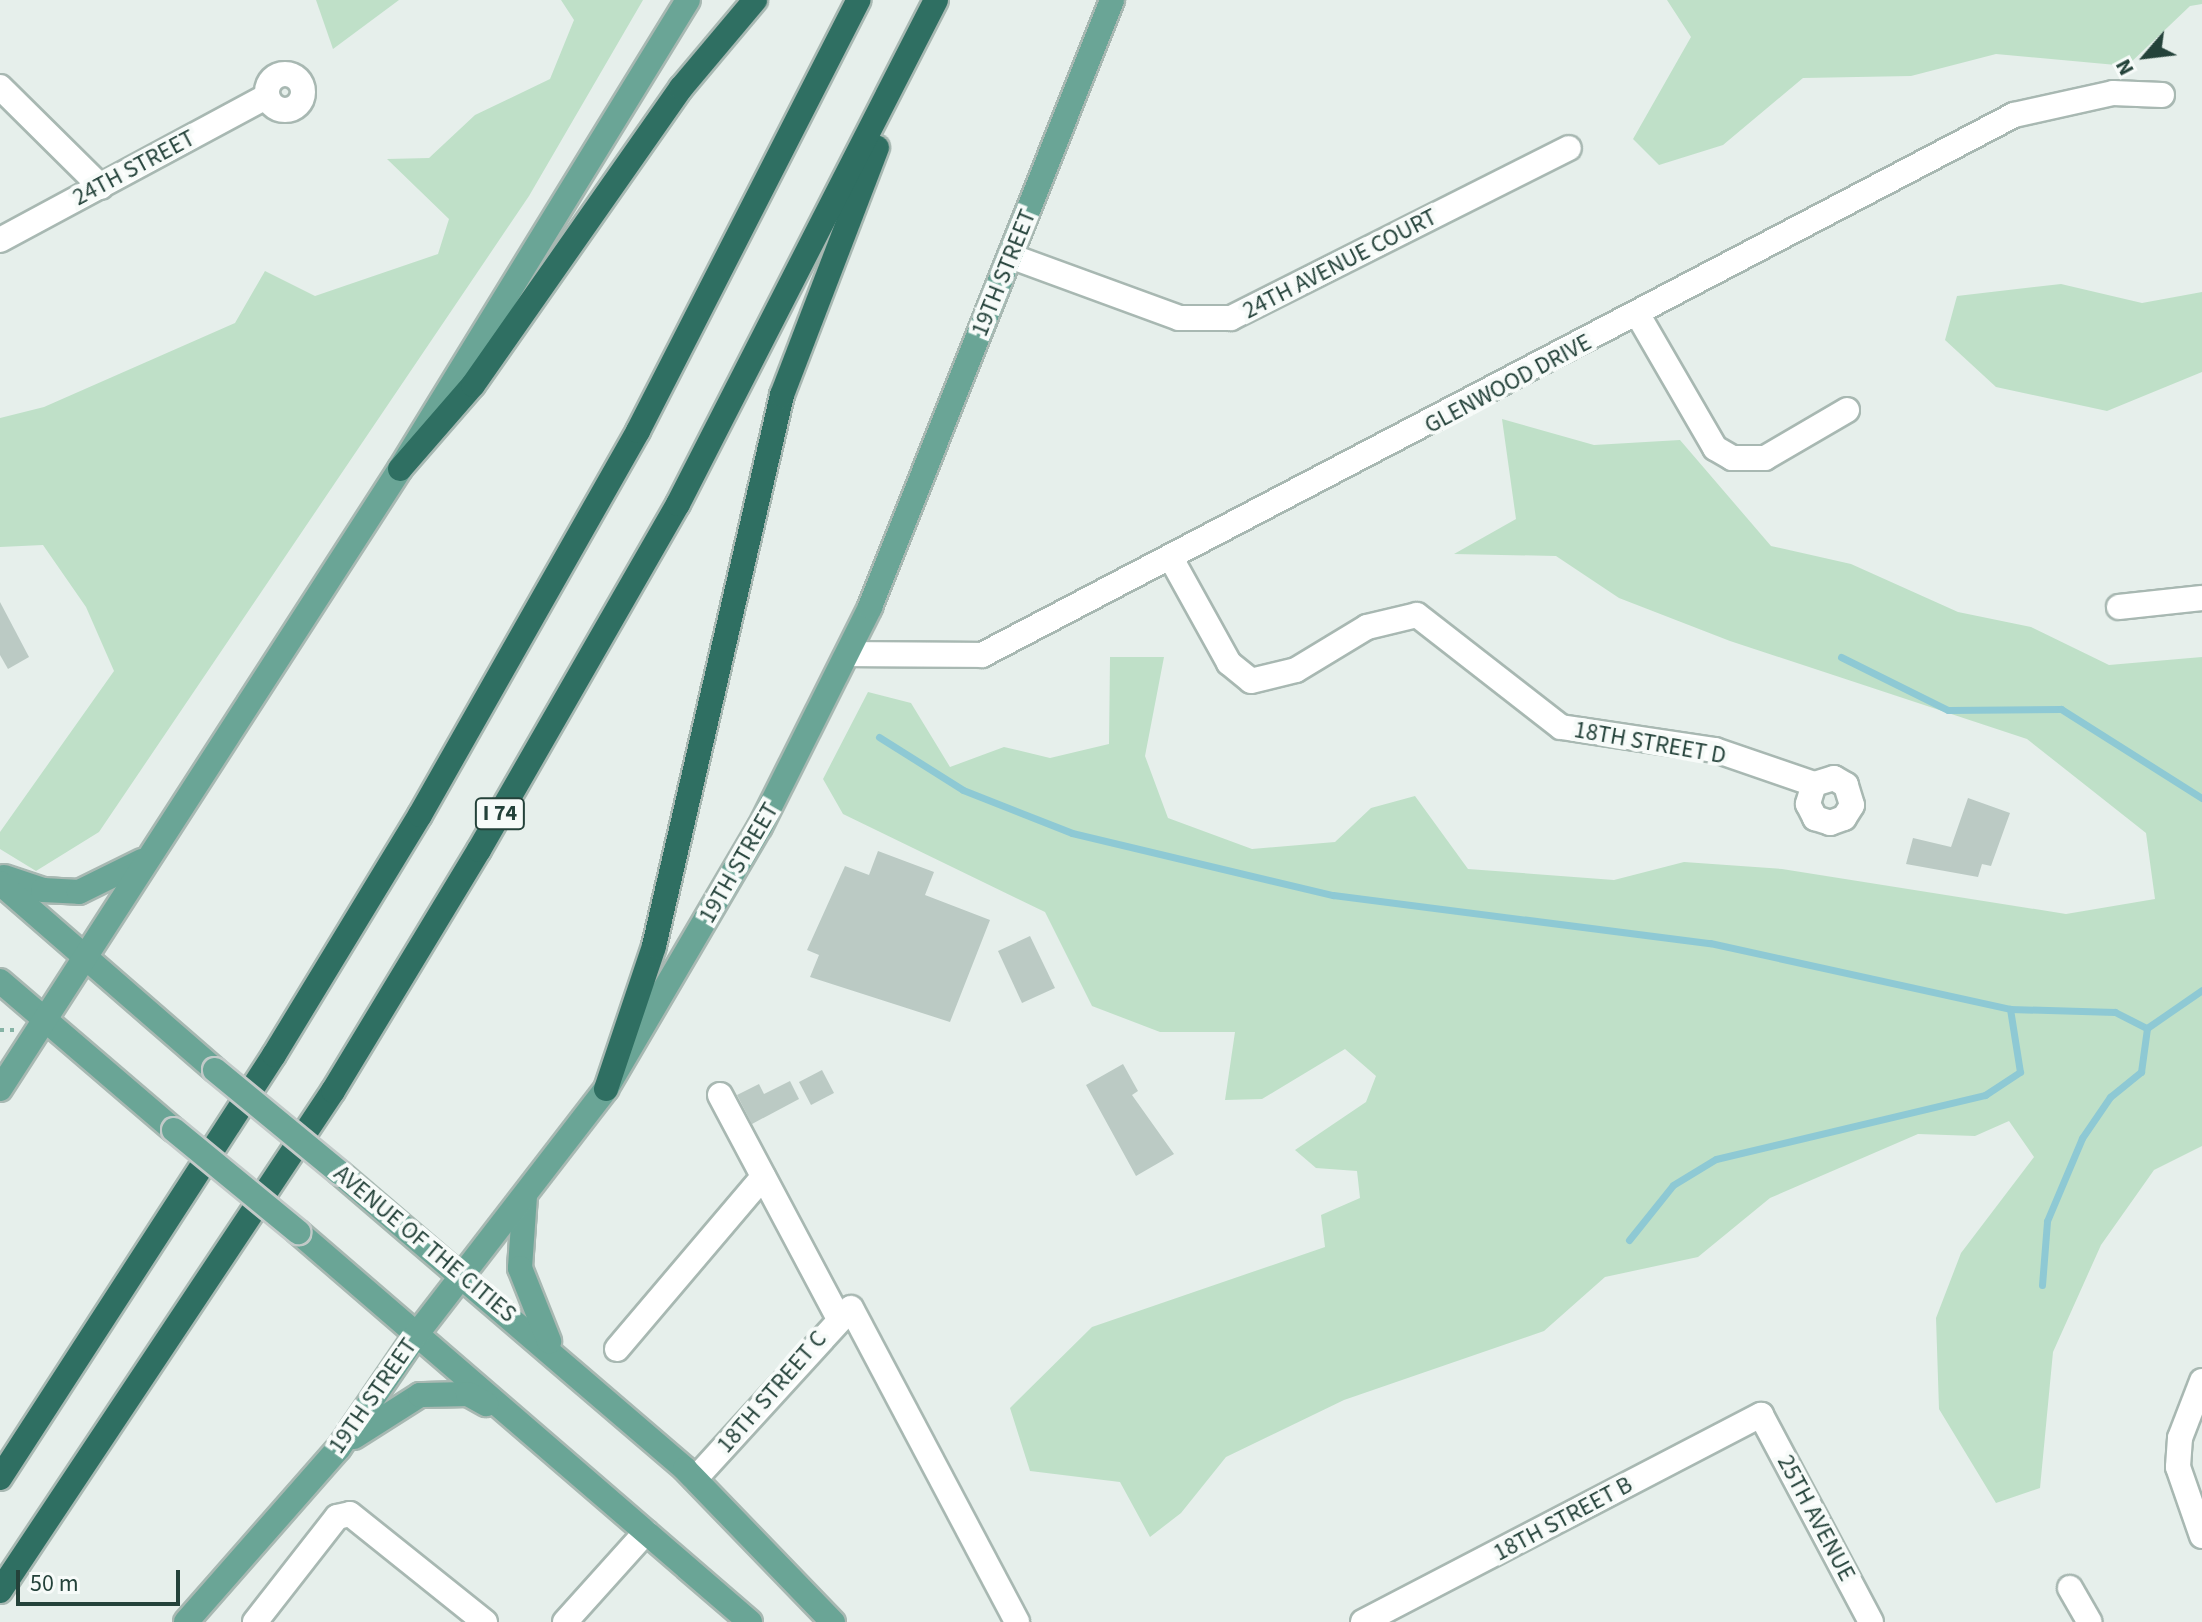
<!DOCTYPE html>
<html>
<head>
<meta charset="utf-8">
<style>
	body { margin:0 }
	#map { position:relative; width:2202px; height:1622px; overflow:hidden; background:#e6efeb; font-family:"Source Sans 3",sans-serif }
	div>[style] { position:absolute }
	.green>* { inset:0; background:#bfe0c8 }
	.stream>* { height:7px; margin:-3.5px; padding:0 3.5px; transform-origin:3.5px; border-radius:3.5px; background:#8ec9d4 }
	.building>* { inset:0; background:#bbcac4 }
	.path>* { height:4px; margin-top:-2px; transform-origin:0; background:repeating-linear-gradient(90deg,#86b3a5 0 4px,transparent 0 10px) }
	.roads { filter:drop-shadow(2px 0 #a8b8b2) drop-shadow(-2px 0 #a8b8b2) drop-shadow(0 2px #a8b8b2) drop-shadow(0 -2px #a8b8b2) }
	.minor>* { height:24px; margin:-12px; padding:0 12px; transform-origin:12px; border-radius:12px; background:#fff }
	.minor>.ring { margin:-12px; padding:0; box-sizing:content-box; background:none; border:24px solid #fff; border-radius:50% }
	.major>* { height:24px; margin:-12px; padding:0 12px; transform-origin:12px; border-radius:12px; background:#6aa596 }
	.highway>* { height:24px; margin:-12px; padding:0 12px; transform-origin:12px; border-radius:12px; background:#2f6f62 }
	.bridges { filter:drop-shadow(2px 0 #c2cac8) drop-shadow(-2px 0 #c2cac8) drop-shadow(0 2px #c2cac8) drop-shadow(0 -2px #c2cac8) }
	.major-bridge>* { height:24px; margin:-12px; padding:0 12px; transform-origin:12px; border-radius:12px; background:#6aa596 }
	span { translate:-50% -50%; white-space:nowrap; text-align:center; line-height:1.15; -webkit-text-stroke:8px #f7fbf9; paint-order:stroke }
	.shield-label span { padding:2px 6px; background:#f7fbf9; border:2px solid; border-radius:6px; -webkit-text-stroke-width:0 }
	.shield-label { font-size:22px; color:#24423a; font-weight:700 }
	.street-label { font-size:24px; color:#24423a }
	.north { position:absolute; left:2106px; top:16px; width:80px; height:80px; -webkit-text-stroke:6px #f7fbf9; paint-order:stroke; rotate:242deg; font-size:22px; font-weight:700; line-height:32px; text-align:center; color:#24423a }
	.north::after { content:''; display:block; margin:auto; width:28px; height:36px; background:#24423a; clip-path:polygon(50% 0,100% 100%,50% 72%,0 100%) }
	.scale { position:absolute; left:16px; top:1570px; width:164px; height:36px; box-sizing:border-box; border:4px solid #24423a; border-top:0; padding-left:10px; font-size:24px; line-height:28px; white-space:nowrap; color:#24423a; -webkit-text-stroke:6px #f7fbf9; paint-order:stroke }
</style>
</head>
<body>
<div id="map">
	<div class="green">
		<div style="clip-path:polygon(316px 0,399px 0,333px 49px)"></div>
		<div style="clip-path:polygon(561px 0,643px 0,529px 196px,99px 832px,36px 871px,0 849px,0 832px,114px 671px,86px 607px,43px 545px,0 547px,0 418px,44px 407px,235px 323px,265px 271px,315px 296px,438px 254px,449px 219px,387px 159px,429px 158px,475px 115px,550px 79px,574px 20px)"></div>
		<div style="clip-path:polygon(1667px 0,2202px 0,2202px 4px,2190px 6px,2127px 66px,1996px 54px,1911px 76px,1803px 78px,1723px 145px,1659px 165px,1633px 139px,1691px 37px)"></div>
		<div style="clip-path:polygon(2061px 284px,2142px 303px,2202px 292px,2202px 372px,2107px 411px,1996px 387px,1945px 340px,1957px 296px)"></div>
		<div style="clip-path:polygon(1502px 419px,1594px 445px,1680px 440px,1771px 546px,1851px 564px,1958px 612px,2031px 627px,2109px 665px,2202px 657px,2202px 1146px,2154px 1170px,2101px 1245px,2053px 1352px,2040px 1488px,1996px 1503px,1939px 1409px,1936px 1318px,1961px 1253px,2034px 1157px,2009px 1121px,1975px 1136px,1918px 1134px,1770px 1198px,1698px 1257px,1605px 1277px,1544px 1331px,1344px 1400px,1226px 1457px,1181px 1513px,1150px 1537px,1120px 1482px,1030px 1471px,1010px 1408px,1092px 1327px,1325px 1247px,1321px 1215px,1360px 1198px,1357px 1171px,1316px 1168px,1295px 1150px,1366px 1102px,1376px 1076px,1345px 1049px,1262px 1099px,1225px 1100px,1235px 1032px,1160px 1032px,1092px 1006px,1045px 912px,843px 814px,823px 779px,868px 692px,911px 703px,950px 767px,1004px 747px,1050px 758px,1109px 744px,1110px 657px,1164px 657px,1145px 756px,1168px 818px,1252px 849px,1335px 842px,1371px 808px,1415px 796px,1468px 869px,1614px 880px,1684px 862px,1782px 869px,2066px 914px,2155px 899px,2146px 833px,2027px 739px,1730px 641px,1619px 598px,1556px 556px,1454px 554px,1516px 519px)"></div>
	</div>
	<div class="stream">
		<div style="left:1841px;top:657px;width:119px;rotate:26.4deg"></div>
		<div style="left:1948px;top:710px;width:113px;rotate:-0.5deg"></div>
		<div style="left:2061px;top:709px;width:167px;rotate:32.3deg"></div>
		<div style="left:879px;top:737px;width:99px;rotate:32.2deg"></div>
		<div style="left:963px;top:790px;width:117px;rotate:21.5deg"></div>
		<div style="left:1072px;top:833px;width:268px;rotate:13.4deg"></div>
		<div style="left:1333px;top:895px;width:380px;rotate:7.3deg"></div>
		<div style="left:1710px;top:943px;width:307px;rotate:12.4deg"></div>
		<div style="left:2010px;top:1009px;width:105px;rotate:1.6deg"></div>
		<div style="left:2115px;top:1012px;width:36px;rotate:27deg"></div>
		<div style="left:2147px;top:1028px;width:67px;rotate:-34.6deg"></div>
		<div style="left:1629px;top:1240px;width:70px;rotate:-51.3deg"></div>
		<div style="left:1673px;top:1185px;width:50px;rotate:-31.2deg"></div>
		<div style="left:1716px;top:1159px;width:277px;rotate:-13.4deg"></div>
		<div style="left:1985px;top:1095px;width:42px;rotate:-33.3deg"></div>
		<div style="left:2020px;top:1072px;width:64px;rotate:-99deg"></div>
		<div style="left:2042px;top:1285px;width:64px;rotate:-85.5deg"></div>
		<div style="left:2047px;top:1221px;width:90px;rotate:-67.1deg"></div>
		<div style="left:2082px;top:1138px;width:50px;rotate:-55.7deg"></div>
		<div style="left:2110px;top:1097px;width:40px;rotate:-39deg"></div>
		<div style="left:2141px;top:1072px;width:44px;rotate:-82.2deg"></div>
	</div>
	<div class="building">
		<div style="clip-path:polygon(0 602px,29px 657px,8px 669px,0 655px)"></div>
		<div style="clip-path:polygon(1968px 798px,2010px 813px,1991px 866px,1982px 864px,1978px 877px,1906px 864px,1913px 838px,1951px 847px)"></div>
		<div style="clip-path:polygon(878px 851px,934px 872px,925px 895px,990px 920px,950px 1022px,810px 977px,819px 955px,807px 950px,845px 866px,869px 875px)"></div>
		<div style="clip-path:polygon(1030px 936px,1055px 988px,1022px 1003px,998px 951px)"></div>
		<div style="clip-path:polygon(1123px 1064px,1138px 1091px,1132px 1095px,1174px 1154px,1136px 1176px,1086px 1085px)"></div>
		<div style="clip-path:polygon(822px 1070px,834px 1093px,811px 1105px,799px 1082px)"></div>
		<div style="clip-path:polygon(790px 1081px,799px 1099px,752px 1124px,737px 1095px,759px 1084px,764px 1094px)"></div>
	</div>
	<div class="path">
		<div style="left:0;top:1030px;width:14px"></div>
	</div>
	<div class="roads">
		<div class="minor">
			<div class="ring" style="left:267px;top:74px;width:12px;height:12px"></div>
			<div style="left:0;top:87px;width:142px;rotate:44.7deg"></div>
			<div style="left:0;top:240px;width:303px;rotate:-28.3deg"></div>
			<div style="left:1010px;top:256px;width:180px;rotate:20.1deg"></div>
			<div style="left:1179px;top:318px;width:52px"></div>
			<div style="left:1231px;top:318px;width:378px;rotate:-26.7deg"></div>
			<div style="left:1638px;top:315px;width:154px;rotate:59.9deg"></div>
			<div style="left:1715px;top:448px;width:20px;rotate:30deg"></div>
			<div style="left:1732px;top:458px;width:33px"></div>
			<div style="left:1765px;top:458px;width:95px;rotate:-30.3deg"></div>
			<div style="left:1172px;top:560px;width:118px;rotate:61deg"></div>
			<div style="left:1229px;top:663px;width:28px;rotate:39deg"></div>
			<div style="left:1251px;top:681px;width:46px;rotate:-13.7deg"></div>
			<div style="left:1296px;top:670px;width:83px;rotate:-31.2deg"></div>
			<div style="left:1367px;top:627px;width:51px;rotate:-13.5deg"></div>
			<div style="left:1417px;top:615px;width:182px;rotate:37.9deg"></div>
			<div style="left:1561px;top:727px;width:156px;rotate:8.5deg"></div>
			<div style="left:1715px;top:750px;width:105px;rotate:19deg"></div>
			<div style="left:1814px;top:784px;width:21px;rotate:107deg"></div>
			<div style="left:1808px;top:804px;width:16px;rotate:63deg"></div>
			<div style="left:1815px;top:818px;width:16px;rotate:18deg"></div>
			<div style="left:1830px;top:823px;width:15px;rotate:-20deg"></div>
			<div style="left:1844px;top:818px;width:15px;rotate:-58deg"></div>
			<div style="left:1852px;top:805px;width:21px;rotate:-107deg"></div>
			<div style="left:1846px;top:785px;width:14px;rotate:-150deg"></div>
			<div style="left:1834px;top:778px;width:21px;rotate:163deg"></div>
			<div style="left:2119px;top:607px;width:83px;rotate:-6.2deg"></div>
			<div style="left:850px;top:654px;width:132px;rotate:0.4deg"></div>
			<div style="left:982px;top:655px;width:1165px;rotate:-27.62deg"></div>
			<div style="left:2014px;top:115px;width:101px;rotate:-12.5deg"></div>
			<div style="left:2113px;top:93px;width:49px;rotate:2.3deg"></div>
			<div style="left:720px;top:1095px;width:251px;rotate:62deg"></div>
			<div style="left:617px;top:1349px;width:226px;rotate:-49.7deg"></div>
			<div style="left:2202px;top:1381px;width:61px;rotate:111.1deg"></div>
			<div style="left:2180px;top:1438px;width:29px;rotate:94deg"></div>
			<div style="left:2178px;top:1467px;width:73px;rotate:70.8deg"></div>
			<div style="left:695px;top:1479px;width:231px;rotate:-47.6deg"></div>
			<div style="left:851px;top:1308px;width:355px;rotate:62.1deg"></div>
			<div style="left:2070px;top:1588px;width:39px;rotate:60deg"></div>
			<div style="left:255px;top:1622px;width:133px;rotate:-52deg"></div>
			<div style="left:337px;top:1517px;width:13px;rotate:-13deg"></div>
			<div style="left:350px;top:1514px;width:173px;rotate:38.7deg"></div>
			<div style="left:565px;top:1622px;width:121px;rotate:-48deg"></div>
			<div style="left:1363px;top:1622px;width:449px;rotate:-27.5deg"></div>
			<div style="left:1761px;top:1415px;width:234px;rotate:62deg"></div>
		</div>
		<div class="major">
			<div style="left:4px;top:877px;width:41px;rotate:18.4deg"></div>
			<div style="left:43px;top:890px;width:36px;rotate:3deg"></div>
			<div style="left:79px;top:892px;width:70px;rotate:-26.2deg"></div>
			<div style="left:0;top:883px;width:285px;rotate:41deg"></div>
			<div style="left:0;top:981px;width:229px;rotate:40.6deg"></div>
			<div style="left:0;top:1089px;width:738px;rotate:-57.17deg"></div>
			<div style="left:400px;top:469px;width:550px;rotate:-58.45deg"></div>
			<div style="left:340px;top:1173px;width:455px;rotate:40.6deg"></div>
			<div style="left:685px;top:1469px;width:213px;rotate:46deg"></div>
			<div style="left:525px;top:1196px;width:72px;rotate:94deg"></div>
			<div style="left:520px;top:1268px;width:79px;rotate:68.3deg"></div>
			<div style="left:298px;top:1232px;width:597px;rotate:40.79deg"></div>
			<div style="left:354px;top:1437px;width:78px;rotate:-32.5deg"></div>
			<div style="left:420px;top:1395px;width:48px;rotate:-1.2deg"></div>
			<div style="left:468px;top:1394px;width:21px;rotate:29deg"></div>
			<div style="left:186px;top:1622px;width:232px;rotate:-48.7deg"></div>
			<div style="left:339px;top:1448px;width:137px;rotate:-55.7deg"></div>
			<div style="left:416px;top:1335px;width:311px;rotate:-52.3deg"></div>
			<div style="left:606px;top:1089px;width:304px;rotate:-59.6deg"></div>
			<div style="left:760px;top:827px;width:246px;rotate:-63.4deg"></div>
			<div style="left:870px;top:607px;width:653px;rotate:-68.26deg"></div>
		</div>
		<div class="highway">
			<div style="left:400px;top:469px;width:111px;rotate:-49deg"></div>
			<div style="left:473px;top:385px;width:363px;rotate:-55deg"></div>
			<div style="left:681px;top:88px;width:115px;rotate:-49.9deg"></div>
			<div style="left:606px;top:1089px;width:151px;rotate:-71.4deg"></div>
			<div style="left:654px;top:946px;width:566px;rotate:-76.92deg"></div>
			<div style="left:782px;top:395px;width:265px;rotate:-69deg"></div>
			<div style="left:0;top:1478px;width:504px;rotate:-57.07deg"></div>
			<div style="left:274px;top:1055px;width:281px;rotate:-58.7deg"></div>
			<div style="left:420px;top:815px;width:442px;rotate:-60.4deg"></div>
			<div style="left:638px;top:431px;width:484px;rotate:-62.9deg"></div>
			<div style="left:0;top:1591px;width:601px;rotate:-56.34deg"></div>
			<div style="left:333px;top:1091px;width:282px;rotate:-58.8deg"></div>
			<div style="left:479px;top:850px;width:399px;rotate:-60.1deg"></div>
			<div style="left:678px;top:504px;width:566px;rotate:-62.89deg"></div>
		</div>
	</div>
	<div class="bridges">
		<div class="major-bridge">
			<div style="left:215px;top:1070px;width:162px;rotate:39.5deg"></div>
			<div style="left:174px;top:1130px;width:161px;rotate:39.4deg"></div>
		</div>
	</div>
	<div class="shield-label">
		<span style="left:500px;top:814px">I 74</span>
	</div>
	<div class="street-label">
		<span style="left:134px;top:168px;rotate:-28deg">24TH STREET</span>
		<span style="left:1340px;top:264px;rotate:-27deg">24TH AVENUE COURT</span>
		<span style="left:1004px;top:273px;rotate:-68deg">19TH STREET</span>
		<span style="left:1508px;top:384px;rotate:-28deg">GLENWOOD DRIVE</span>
		<span style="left:1650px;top:743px;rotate:10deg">18TH STREET D</span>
		<span style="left:739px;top:863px;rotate:-60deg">19TH STREET</span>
		<span style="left:425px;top:1244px;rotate:40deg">AVENUE OF THE CITIES</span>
		<span style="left:772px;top:1392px;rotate:-49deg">18TH STREET C</span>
		<span style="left:373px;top:1396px;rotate:-55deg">19TH STREET</span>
		<span style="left:1816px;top:1518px;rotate:62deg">25TH AVENUE</span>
		<span style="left:1563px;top:1519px;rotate:-28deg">18TH STREET B</span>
	</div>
	<div class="north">N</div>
	<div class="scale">50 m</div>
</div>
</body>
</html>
